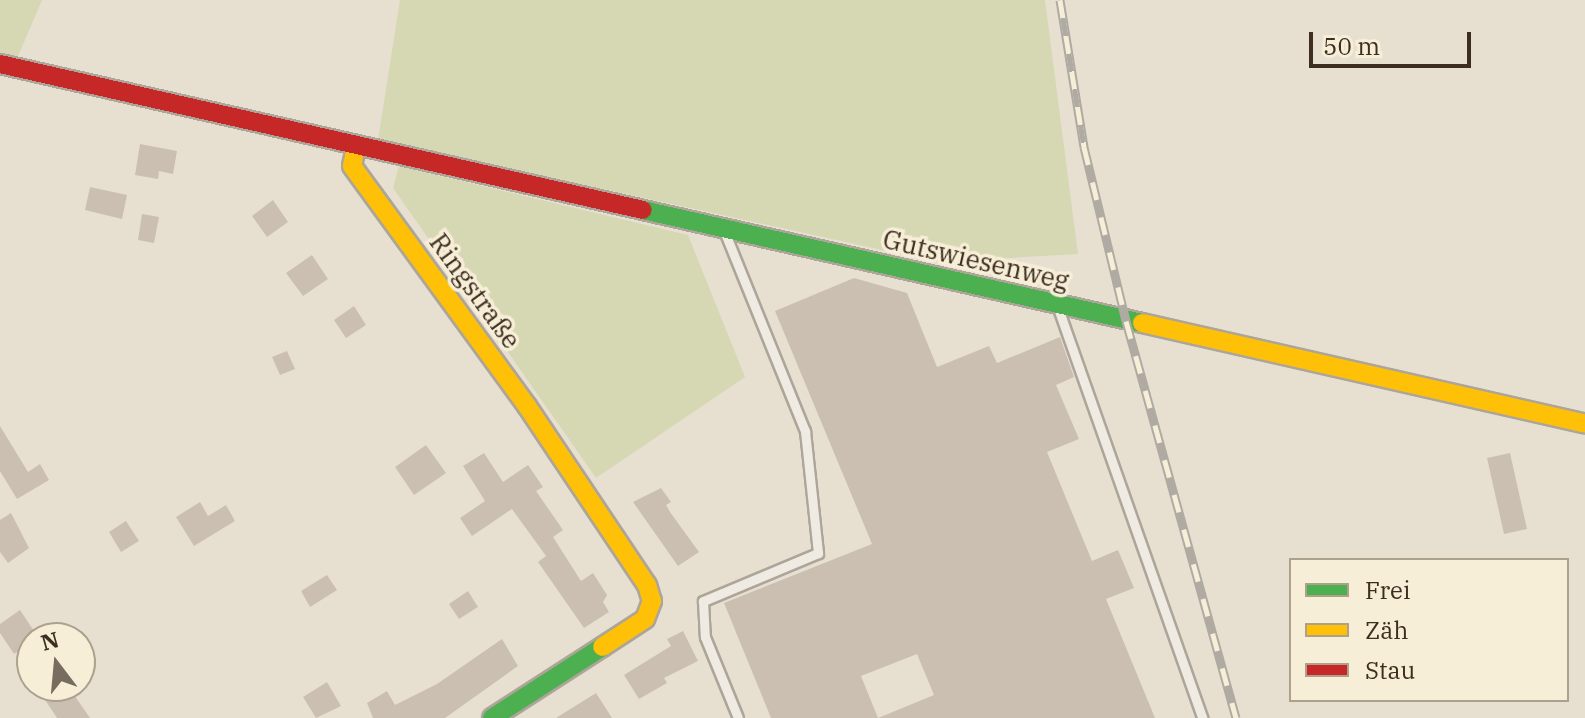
<!DOCTYPE html>
<html>
<head>
<meta charset="utf-8">
<style>
	body { margin:0 }
	#map { position:relative; width:1585px; height:718px; overflow:hidden; background:#e7e0d1; font-family:"IBM Plex Serif",serif }
	div>[style] { position:absolute }
	.green>* { inset:0; background:#d6d7b3 }
	.building>* { inset:0; background:#cbbfb2 }
	.roads { filter:drop-shadow(2px 0 #ada599) drop-shadow(-2px 0 #ada599) drop-shadow(0 2px #ada599) drop-shadow(0 -2px #ada599) }
	.lane>* { height:9px; margin:-4.5px; padding:0 4.5px; transform-origin:4.5px; border-radius:4.5px; background:#efebe3 }
	.fast>* { height:18px; margin:-9px; padding:0 9px; transform-origin:9px; border-radius:9px; background:#4caf50 }
	.slow>* { height:18px; margin:-9px; padding:0 9px; transform-origin:9px; border-radius:9px; background:#ffc107 }
	.jam>* { height:18px; margin:-9px; padding:0 9px; transform-origin:9px; border-radius:9px; background:#c62828 }
	.rail>* { height:9px; margin-top:-4.5px; transform-origin:0; background:repeating-linear-gradient(90deg,#f7eed8 0 18px,#afaaa2 0 36px); box-sizing:border-box; border-block:2px solid #afaaa2 }
	span { translate:-50% -50%; white-space:nowrap; text-align:center; line-height:1.15; -webkit-text-stroke:7px #f7eed8; paint-order:stroke }
	.street-label { font-size:26px; color:#3d2e20 }
	.legend { position:absolute; left:1289px; top:558px; width:280px; height:144px; box-sizing:border-box; background:#f7eed8; border:2px solid #ada18e; margin:0; padding:10px 14px; list-style:none; font-size:24px; color:#3d2e20 }
	.legend li { display:flex; align-items:center; gap:16px; height:40px }
	.legend b { width:40px; border:2px solid #ada18e }
	.north { position:absolute; left:16px; top:622px; width:80px; height:80px; box-sizing:border-box; background:#f7eed8; border:2px solid #ada18e; border-radius:50%; rotate:344deg; font-size:22px; font-weight:700; line-height:32px; text-align:center; color:#3d2e20 }
	.north::after { content:''; display:block; margin:auto; width:28px; height:36px; background:#786c5e; clip-path:polygon(50% 0,100% 100%,50% 72%,0 100%) }
	.scale { position:absolute; left:1309px; top:32px; width:162px; height:36px; box-sizing:border-box; border:4px solid #3d2e20; border-top:0; padding-left:10px; font-size:24px; line-height:28px; white-space:nowrap; color:#3d2e20; -webkit-text-stroke:6px #f7eed8; paint-order:stroke }
</style>
</head>
<body>
<div id="map">
	<div class="green">
		<div style="clip-path:polygon(0 0,42px 0,16px 61px,0 57px)"></div>
		<div style="clip-path:polygon(400px 0,1045px 0,1078px 254px,937px 262px,378px 140px)"></div>
		<div style="clip-path:polygon(399px 166px,688px 235px,745px 377px,596px 478px,393px 188px)"></div>
	</div>
	<div class="building">
		<div style="clip-path:polygon(140px 144px,177px 151px,173px 174px,159px 171px,158px 179px,135px 175px)"></div>
		<div style="clip-path:polygon(90px 187px,127px 195px,122px 219px,85px 210px)"></div>
		<div style="clip-path:polygon(273px 200px,288px 222px,267px 237px,252px 216px)"></div>
		<div style="clip-path:polygon(142px 214px,159px 217px,154px 243px,138px 240px)"></div>
		<div style="clip-path:polygon(312px 255px,328px 279px,303px 296px,286px 273px)"></div>
		<div style="clip-path:polygon(854px 278px,907px 293px,937px 367px,989px 346px,997px 363px,1060px 337px,1074px 377px,1056px 385px,1079px 439px,1047px 452px,1092px 561px,1118px 550px,1134px 588px,1106px 599px,1155px 718px,878px 718px,934px 695px,917px 654px,861px 676px,878px 718px,771px 718px,724px 603px,872px 544px,775px 311px)"></div>
		<div style="clip-path:polygon(354px 306px,366px 325px,346px 338px,334px 320px)"></div>
		<div style="clip-path:polygon(287px 351px,295px 369px,280px 375px,272px 357px)"></div>
		<div style="clip-path:polygon(0 426px,28px 472px,40px 464px,49px 480px,17px 499px,0 471px)"></div>
		<div style="clip-path:polygon(426px 445px,446px 473px,414px 495px,395px 467px)"></div>
		<div style="clip-path:polygon(484px 453px,503px 482px,528px 465px,543px 487px,536px 491px,563px 530px,553px 537px,581px 581px,593px 573px,607px 595px,603px 602px,609px 612px,584px 628px,538px 562px,546px 556px,512px 509px,472px 536px,460px 518px,485px 501px,463px 466px)"></div>
		<div style="clip-path:polygon(1510px 453px,1527px 529px,1504px 534px,1487px 458px)"></div>
		<div style="clip-path:polygon(661px 488px,671px 502px,666px 505px,670px 512px,699px 552px,678px 566px,633px 502px)"></div>
		<div style="clip-path:polygon(200px 502px,208px 516px,226px 505px,235px 521px,194px 546px,176px 517px)"></div>
		<div style="clip-path:polygon(11px 513px,29px 548px,8px 563px,0 552px,0 520px)"></div>
		<div style="clip-path:polygon(126px 521px,139px 541px,121px 552px,109px 532px)"></div>
		<div style="clip-path:polygon(327px 575px,337px 590px,310px 607px,301px 591px)"></div>
		<div style="clip-path:polygon(468px 591px,478px 607px,459px 619px,449px 604px)"></div>
		<div style="clip-path:polygon(20px 610px,38px 637px,14px 654px,0 633px,0 624px)"></div>
		<div style="clip-path:polygon(683px 631px,698px 661px,664px 678px,667px 683px,639px 699px,624px 675px,671px 646px,667px 639px)"></div>
		<div style="clip-path:polygon(502px 639px,518px 666px,445px 718px,373px 718px,367px 703px,387px 691px,395px 705px,437px 684px)"></div>
		<div style="clip-path:polygon(327px 682px,341px 706px,316px 718px,303px 697px)"></div>
		<div style="clip-path:polygon(36px 686px,68px 686px,90px 718px,57px 718px)"></div>
		<div style="clip-path:polygon(596px 693px,612px 718px,556px 718px)"></div>
	</div>
	<div class="roads">
		<div class="lane">
			<div style="left:725px;top:233px;width:214px;rotate:68deg"></div>
			<div style="left:805px;top:431px;width:123px;rotate:83.9deg"></div>
			<div style="left:818px;top:553px;width:125px;rotate:157.3deg"></div>
			<div style="left:703px;top:601px;width:36px;rotate:87deg"></div>
			<div style="left:705px;top:637px;width:87px;rotate:67.8deg"></div>
			<div style="left:1058px;top:308px;width:435px;rotate:70.6deg"></div>
		</div>
		<div class="fast">
			<div style="left:643px;top:210px;width:512px;rotate:12.76deg"></div>
			<div style="left:492px;top:718px;width:131px;rotate:-32.8deg"></div>
		</div>
		<div class="slow">
			<div style="left:356px;top:147px;width:19px;rotate:102deg"></div>
			<div style="left:352px;top:166px;width:297px;rotate:53.9deg"></div>
			<div style="left:527px;top:406px;width:216px;rotate:56.2deg"></div>
			<div style="left:647px;top:585px;width:17px;rotate:73deg"></div>
			<div style="left:652px;top:601px;width:19px;rotate:111deg"></div>
			<div style="left:645px;top:619px;width:51px;rotate:146.9deg"></div>
			<div style="left:1142px;top:323px;width:454px;rotate:12.8deg"></div>
		</div>
		<div class="jam">
			<div style="left:0;top:64px;width:659px;rotate:12.79deg"></div>
		</div>
	</div>
	<div class="rail">
		<div style="left:1060px;top:0;width:149px;rotate:80.7deg"></div>
		<div style="left:1084px;top:147px;width:179px;rotate:76.4deg"></div>
		<div style="left:1126px;top:321px;width:412px;rotate:74.5deg"></div>
	</div>
	<div class="street-label">
		<span style="left:976px;top:260px;rotate:13deg">Gutswiesenweg</span>
		<span style="left:475px;top:291px;rotate:54deg">Ringstraße</span>
	</div>
	<ul class="legend">
	<li><b style="height:10px;background:#4caf50"></b>Frei</li>
	<li><b style="height:10px;background:#ffc107"></b>Zäh</li>
	<li><b style="height:10px;background:#c62828"></b>Stau</li>
	</ul>
	<div class="north">N</div>
	<div class="scale">50 m</div>
</div>
</body>
</html>
